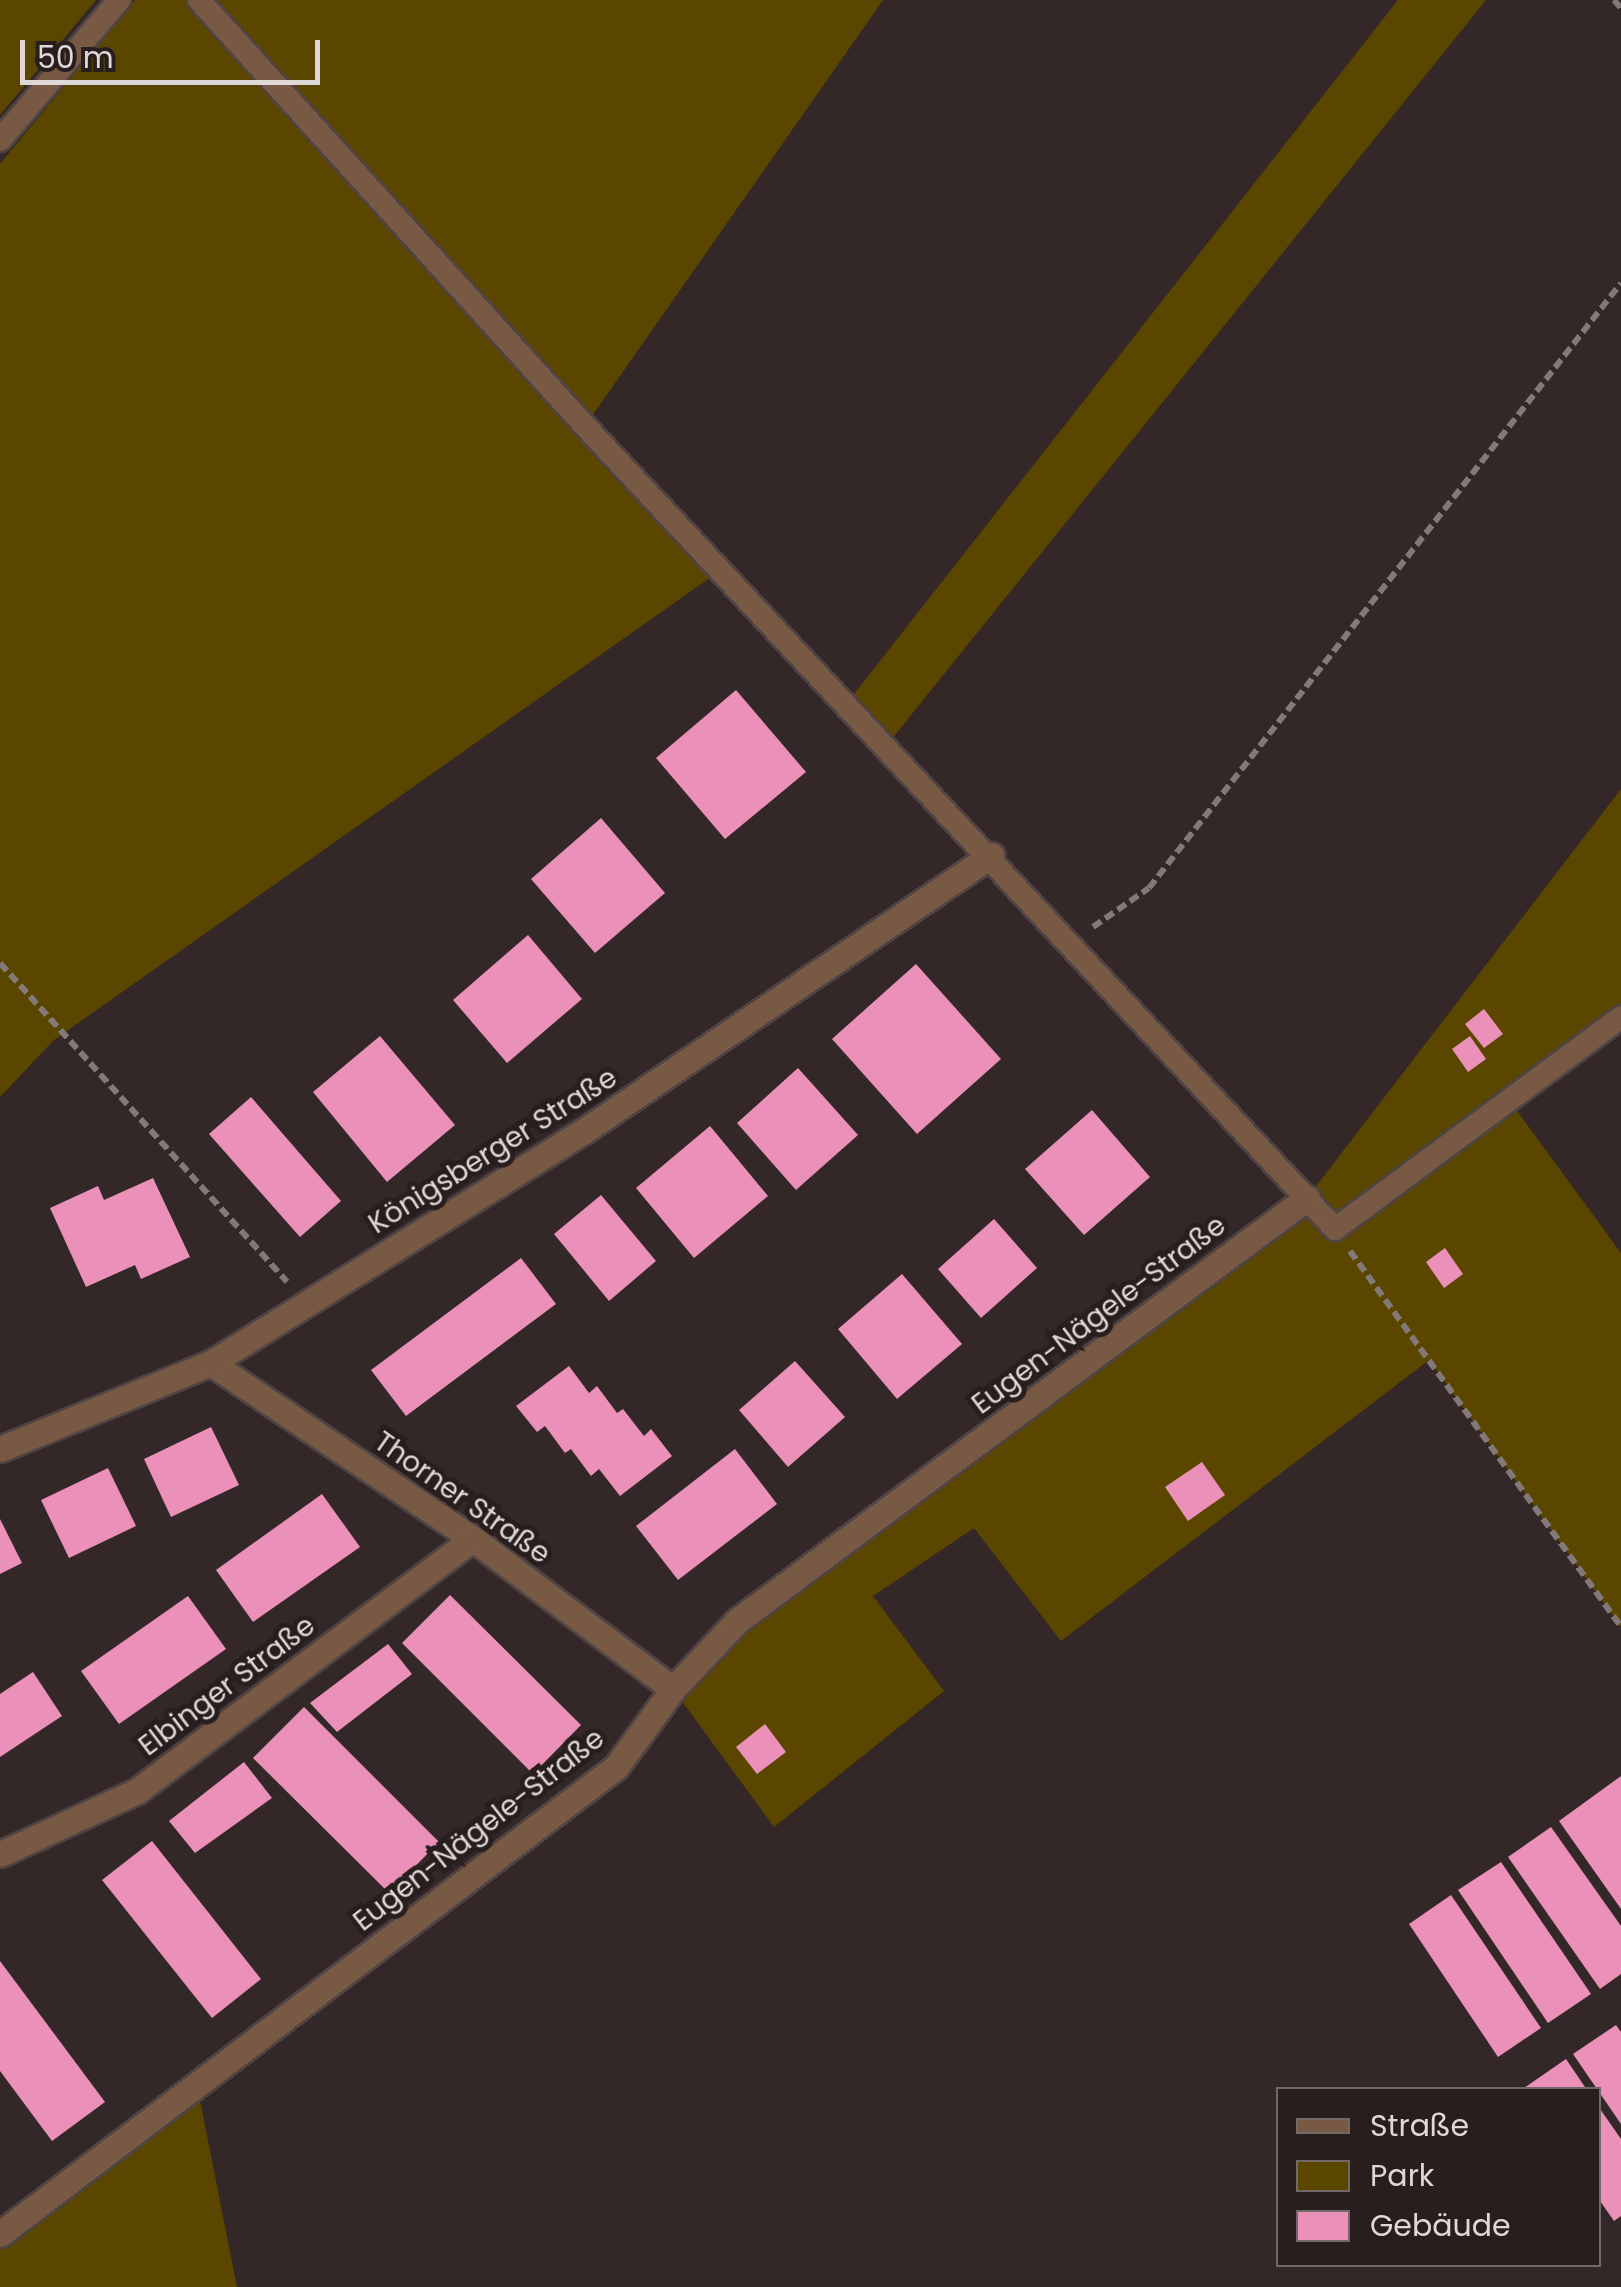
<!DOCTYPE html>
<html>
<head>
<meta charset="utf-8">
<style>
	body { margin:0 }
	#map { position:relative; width:1621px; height:2287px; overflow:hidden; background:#332827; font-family:Poppins,sans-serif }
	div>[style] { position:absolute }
	.green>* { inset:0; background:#5b4600 }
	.building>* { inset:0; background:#eb91b9 }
	.path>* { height:6px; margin-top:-3px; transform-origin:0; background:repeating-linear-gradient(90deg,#827978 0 10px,transparent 0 15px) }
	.roads { filter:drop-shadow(2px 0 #4f4443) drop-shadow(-2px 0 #4f4443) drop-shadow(0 2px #4f4443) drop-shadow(0 -2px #4f4443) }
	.service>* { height:22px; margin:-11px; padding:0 11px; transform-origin:11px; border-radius:11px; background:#785943 }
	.minor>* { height:25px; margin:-12.5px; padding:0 12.5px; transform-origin:12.5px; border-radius:12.5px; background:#785943 }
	span { translate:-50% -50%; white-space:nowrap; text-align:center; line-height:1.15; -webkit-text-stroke:10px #291e1e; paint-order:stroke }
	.street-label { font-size:28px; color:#dfd8d7 }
	.legend { position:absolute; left:1276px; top:2087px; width:325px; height:180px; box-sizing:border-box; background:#291e1e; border:2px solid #726868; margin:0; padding:12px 18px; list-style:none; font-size:30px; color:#dfd8d7 }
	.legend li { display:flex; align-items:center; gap:20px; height:50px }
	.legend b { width:50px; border:2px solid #726868 }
	.scale { position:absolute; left:20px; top:40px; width:300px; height:45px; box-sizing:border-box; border:5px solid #dfd8d7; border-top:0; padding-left:12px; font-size:30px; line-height:35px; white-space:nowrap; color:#dfd8d7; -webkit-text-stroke:8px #291e1e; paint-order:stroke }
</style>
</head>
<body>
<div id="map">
	<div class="green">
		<div style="clip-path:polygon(0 0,96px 0,0 115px)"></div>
		<div style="clip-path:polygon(135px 0,883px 0,585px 426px,721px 570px,54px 1040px,0 1097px,0 164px)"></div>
		<div style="clip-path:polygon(1398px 0,1486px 0,887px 745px,847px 703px)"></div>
		<div style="clip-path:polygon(1621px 789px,1621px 1017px,1509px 1100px,1621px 1253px,1621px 1627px,1429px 1360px,1061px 1641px,974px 1528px,873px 1596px,944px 1691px,774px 1827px,673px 1689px,737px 1621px,1307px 1198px)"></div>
		<div style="clip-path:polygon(197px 2085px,237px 2287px,0 2287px,0 2234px)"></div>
	</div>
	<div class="building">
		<div style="clip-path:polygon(736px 690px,806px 772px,725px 839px,656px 758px)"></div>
		<div style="clip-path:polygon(601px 818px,665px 893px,595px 953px,531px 879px)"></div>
		<div style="clip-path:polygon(528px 935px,582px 999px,507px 1063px,453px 1000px)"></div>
		<div style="clip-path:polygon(916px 964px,1001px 1059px,917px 1134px,832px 1039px)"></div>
		<div style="clip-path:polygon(1484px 1009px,1503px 1034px,1484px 1048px,1465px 1024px)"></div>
		<div style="clip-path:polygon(380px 1036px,455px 1125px,387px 1182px,313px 1092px)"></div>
		<div style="clip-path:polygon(1470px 1036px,1486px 1059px,1468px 1072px,1452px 1049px)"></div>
		<div style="clip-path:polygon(798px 1068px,858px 1135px,796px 1190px,737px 1123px)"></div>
		<div style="clip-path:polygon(251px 1097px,341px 1201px,300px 1237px,209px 1134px)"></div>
		<div style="clip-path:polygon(1092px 1110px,1150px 1177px,1084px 1235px,1025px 1169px)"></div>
		<div style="clip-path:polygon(710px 1126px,768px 1196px,694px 1258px,636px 1188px)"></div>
		<div style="clip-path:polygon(153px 1178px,190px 1257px,141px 1279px,135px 1265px,86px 1287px,50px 1208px,98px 1186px,104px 1200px)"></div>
		<div style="clip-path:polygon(601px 1195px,656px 1261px,609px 1301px,554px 1234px)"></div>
		<div style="clip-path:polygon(994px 1219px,1037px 1268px,981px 1318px,938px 1269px)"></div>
		<div style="clip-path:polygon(1445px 1248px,1463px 1274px,1444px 1288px,1426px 1262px)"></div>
		<div style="clip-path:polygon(521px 1258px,556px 1304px,406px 1416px,371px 1370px)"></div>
		<div style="clip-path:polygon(902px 1274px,962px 1344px,897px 1399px,838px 1329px)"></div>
		<div style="clip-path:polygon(795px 1361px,845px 1417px,788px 1467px,739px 1410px)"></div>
		<div style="clip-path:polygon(569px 1366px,589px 1393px,597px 1386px,617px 1413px,623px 1409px,644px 1436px,651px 1429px,672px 1456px,620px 1496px,599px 1469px,591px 1476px,571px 1449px,565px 1453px,545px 1426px,537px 1432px,516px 1406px)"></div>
		<div style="clip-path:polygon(211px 1427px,239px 1485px,171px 1517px,144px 1459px)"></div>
		<div style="clip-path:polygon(735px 1449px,777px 1504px,678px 1580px,636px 1526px)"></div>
		<div style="clip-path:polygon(1202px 1462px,1225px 1495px,1188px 1521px,1165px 1487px)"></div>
		<div style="clip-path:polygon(108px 1468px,136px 1526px,69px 1558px,41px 1500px)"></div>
		<div style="clip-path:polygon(322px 1494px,360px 1547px,253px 1622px,216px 1570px)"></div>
		<div style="clip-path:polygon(0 1519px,22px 1563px,0 1574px)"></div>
		<div style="clip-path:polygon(450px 1595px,581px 1725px,533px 1774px,402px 1643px)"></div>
		<div style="clip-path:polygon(188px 1596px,226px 1649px,119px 1724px,81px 1671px)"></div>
		<div style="clip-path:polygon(388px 1644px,412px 1674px,337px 1732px,310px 1703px)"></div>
		<div style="clip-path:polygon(33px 1672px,62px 1716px,0 1757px,0 1694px)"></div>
		<div style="clip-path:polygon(304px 1707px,439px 1842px,389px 1893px,253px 1758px)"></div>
		<div style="clip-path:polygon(765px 1724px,786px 1752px,757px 1774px,736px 1747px)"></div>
		<div style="clip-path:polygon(244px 1762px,272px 1798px,195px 1853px,169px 1821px)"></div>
		<div style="clip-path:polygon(1621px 1776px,1621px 1909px,1559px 1821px)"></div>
		<div style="clip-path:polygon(1551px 1827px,1621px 1926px,1621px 1974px,1600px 1989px,1508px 1857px)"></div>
		<div style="clip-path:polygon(152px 1841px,261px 1979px,212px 2018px,102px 1880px)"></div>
		<div style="clip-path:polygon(1501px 1862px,1591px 1994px,1548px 2023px,1458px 1890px)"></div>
		<div style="clip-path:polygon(1451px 1895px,1541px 2028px,1498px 2057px,1409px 1924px)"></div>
		<div style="clip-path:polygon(0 1961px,105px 2102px,52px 2141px,0 2071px)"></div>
		<div style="clip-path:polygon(1616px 2025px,1621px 2032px,1621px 2124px,1573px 2054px)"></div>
		<div style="clip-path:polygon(1566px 2059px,1587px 2090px,1521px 2090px)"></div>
		<div style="clip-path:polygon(1598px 2106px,1621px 2139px,1621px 2216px,1614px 2221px,1598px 2198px)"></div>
	</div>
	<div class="path">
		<div style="left:1614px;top:0;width:11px;rotate:49deg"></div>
		<div style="left:1093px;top:927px;width:68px;rotate:-34.9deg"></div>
		<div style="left:1149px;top:888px;width:767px;rotate:-52.04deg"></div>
		<div style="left:0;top:963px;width:429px;rotate:48deg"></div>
		<div style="left:1350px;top:1251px;width:463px;rotate:54.2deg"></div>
	</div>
	<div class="roads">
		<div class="service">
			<div style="left:199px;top:0;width:575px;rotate:47.82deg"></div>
			<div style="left:585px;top:426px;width:1099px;rotate:46.95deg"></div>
			<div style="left:1335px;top:1229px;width:356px;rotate:-36.5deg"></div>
			<div style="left:0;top:140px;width:184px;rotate:-49.6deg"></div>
		</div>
		<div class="minor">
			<div style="left:211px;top:1363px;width:316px;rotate:33.9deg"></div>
			<div style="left:473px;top:1539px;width:250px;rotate:36.9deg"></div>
			<div style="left:0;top:1449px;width:228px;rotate:-22.2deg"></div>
			<div style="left:211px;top:1363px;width:439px;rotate:-31.9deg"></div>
			<div style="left:584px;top:1131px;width:492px;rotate:-34.1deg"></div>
			<div style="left:0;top:1854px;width:151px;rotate:-24.7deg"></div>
			<div style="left:137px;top:1791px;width:420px;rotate:-36.9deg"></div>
			<div style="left:0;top:2234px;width:773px;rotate:-37.17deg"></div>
			<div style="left:616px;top:1767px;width:97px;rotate:-53.8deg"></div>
			<div style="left:673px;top:1689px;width:93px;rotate:-46.7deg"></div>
			<div style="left:737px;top:1621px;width:710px;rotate:-36.58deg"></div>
		</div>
	</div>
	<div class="street-label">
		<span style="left:493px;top:1151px;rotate:-32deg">Königsberger Straße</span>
		<span style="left:1099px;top:1315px;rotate:-37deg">Eugen-Nägele-Straße</span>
		<span style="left:462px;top:1498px;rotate:35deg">Thorner Straße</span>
		<span style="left:227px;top:1686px;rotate:-37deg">Elbinger Straße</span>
		<span style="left:479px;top:1830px;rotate:-38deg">Eugen-Nägele-Straße</span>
	</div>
	<ul class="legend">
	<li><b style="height:12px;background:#785943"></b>Straße</li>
	<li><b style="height:28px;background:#5b4600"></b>Park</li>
	<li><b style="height:28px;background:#eb91b9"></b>Gebäude</li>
	</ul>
	<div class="scale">50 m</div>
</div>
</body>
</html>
